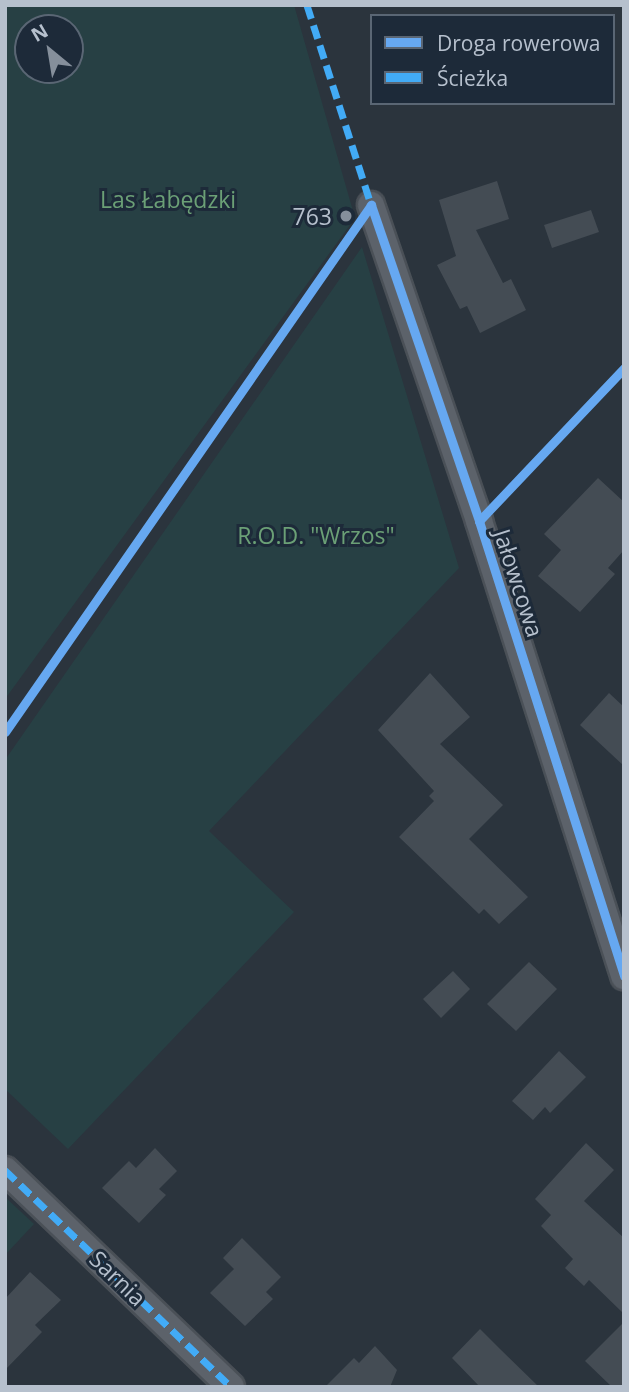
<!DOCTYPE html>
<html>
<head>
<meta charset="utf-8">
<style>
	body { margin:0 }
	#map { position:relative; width:629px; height:1392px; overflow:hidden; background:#2b343d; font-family:"Open Sans",sans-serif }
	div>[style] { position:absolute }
	.green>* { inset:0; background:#274044 }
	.building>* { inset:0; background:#444c54 }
	.roads { filter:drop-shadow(2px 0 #4a5057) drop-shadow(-2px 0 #4a5057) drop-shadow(0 2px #4a5057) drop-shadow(0 -2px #4a5057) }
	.street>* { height:26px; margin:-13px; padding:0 13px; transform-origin:13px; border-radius:13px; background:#5c626a }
	.quiet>* { height:7px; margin-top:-3.5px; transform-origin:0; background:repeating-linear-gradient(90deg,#42abf6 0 14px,transparent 0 21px) }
	.cycleway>* { height:9px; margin:-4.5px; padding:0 4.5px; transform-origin:4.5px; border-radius:4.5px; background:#66a8f1 }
	.dots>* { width:19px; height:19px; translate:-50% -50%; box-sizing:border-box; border:4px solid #1d2a39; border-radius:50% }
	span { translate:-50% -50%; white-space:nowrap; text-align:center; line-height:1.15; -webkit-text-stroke:6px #1d2a39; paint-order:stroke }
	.park-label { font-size:23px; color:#6ba076 }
	.poi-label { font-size:23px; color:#b6c0cd }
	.right { translate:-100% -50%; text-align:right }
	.street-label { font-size:23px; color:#b6c0cd }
	.frame { position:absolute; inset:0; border:7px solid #b6c0cd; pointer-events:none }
	.legend { position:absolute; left:370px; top:14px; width:245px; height:91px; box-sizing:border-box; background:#1d2a39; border:2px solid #5a6674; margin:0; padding:9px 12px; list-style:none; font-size:21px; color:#b6c0cd }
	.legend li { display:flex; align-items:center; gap:14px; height:35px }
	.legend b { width:35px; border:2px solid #5a6674 }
	.north { position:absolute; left:14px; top:14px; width:70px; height:70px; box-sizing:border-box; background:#1d2a39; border:2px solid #5a6674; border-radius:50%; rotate:330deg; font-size:19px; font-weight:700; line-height:28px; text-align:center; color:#b6c0cd }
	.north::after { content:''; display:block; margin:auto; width:24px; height:32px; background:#858f9b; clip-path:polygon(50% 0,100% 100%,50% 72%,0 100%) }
</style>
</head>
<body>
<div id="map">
	<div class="green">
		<div style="clip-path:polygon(evenodd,5px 5px,294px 5px,355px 218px,5px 699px,5px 5px,28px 28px,70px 28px,70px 70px,28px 70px,28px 28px)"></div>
		<div style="clip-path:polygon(362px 247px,459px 568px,209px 831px,294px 912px,68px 1149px,5px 1089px,5px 760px)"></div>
		<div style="clip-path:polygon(5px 1197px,34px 1224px,5px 1255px)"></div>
	</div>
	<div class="building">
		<div style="clip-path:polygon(497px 181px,509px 219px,476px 230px,503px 283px,511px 279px,526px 310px,480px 333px,467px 306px,460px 309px,437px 265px,456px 256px,439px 200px)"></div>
		<div style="clip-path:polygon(591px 210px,599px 232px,552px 248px,544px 225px)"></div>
		<div style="clip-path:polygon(598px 478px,624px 502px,624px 550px,608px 568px,615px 574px,580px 612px,538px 576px,561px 550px,544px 534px)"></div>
		<div style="clip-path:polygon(430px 673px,470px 717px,440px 744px,503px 805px,469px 839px,528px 897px,499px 924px,484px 909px,479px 914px,399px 837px,434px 801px,429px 796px,434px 791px,378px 730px)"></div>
		<div style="clip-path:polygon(609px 693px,624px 707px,624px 766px,580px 725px)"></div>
		<div style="clip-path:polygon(529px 962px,557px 989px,516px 1031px,487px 1004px)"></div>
		<div style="clip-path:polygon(453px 971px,470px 989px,441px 1018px,423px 999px)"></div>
		<div style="clip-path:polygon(559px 1051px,586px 1077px,550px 1113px,545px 1107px,533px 1120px,512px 1101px)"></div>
		<div style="clip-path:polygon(586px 1143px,614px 1170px,584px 1201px,624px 1238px,624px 1314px,589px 1280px,584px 1286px,565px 1268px,573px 1259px,541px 1226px,551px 1215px,535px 1199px)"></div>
		<div style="clip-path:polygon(155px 1148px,177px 1171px,159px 1189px,166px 1195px,139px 1223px,102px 1188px,129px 1161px,136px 1168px)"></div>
		<div style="clip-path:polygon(242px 1238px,281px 1277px,266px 1292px,273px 1299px,245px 1326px,210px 1293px,234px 1269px,223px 1258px)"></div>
		<div style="clip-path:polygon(30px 1272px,61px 1300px,35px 1325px,42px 1332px,5px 1370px,5px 1299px)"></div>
		<div style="clip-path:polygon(624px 1322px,624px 1387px,612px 1387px,585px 1361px)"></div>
		<div style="clip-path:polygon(480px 1329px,499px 1348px,539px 1387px,480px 1387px,452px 1358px)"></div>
		<div style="clip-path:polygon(375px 1346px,397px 1370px,390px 1387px,325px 1387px,354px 1358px,359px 1363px)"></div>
	</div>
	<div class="roads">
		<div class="street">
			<div style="left:371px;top:205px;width:334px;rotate:71.1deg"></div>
			<div style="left:479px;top:521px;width:478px;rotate:72.3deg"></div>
			<div style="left:5px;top:1170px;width:313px;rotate:43.8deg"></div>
		</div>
	</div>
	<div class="quiet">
		<div style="left:307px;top:5px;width:216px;rotate:72.2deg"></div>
		<div style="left:5px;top:1170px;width:313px;rotate:43.8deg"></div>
	</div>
	<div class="cycleway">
		<div style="left:371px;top:205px;width:334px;rotate:71.1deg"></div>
		<div style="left:479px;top:521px;width:478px;rotate:72.3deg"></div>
		<div style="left:479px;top:521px;width:211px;rotate:-46.5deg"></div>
		<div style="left:5px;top:732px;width:642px;rotate:-55.22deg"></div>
	</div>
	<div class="dots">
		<div style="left:346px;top:216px;background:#858f9b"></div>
	</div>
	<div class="park-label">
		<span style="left:168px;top:199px">Las Łabędzki</span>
		<span style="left:316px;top:535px">R.O.D. "Wrzos"</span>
	</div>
	<div class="poi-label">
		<span class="right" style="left:332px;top:216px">763</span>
	</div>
	<div class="street-label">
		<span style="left:519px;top:583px;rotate:72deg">Jałowcowa</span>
		<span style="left:118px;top:1278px;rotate:44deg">Sarnia</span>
	</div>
	<div class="frame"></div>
	<ul class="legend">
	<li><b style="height:9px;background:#66a8f1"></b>Droga rowerowa</li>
	<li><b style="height:9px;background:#42abf6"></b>Ścieżka</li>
	</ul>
	<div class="north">N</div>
</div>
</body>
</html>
